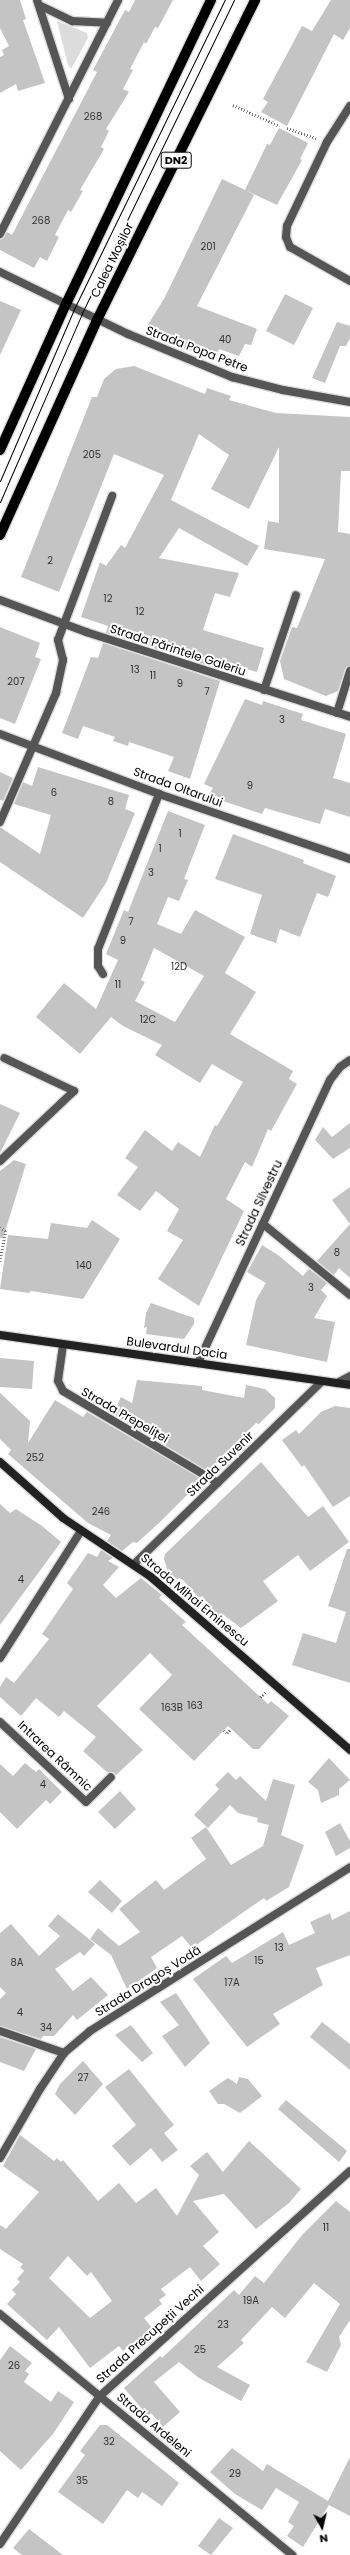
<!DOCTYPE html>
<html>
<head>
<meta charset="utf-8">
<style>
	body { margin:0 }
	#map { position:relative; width:350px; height:2555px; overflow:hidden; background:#fff; font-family:Poppins,sans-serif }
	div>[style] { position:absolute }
	.green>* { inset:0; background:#dcdcdc }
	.building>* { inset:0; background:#c4c4c4 }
	.path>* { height:2.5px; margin-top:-1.25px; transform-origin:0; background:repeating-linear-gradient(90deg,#777 0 1px,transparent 0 3px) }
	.roads { filter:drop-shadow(1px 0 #dbdbdb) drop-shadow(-1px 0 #dbdbdb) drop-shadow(0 1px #dbdbdb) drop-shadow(0 -1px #dbdbdb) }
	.service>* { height:8px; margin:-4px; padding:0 4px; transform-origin:4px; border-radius:4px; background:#555 }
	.minor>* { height:8px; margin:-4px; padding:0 4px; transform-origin:4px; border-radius:4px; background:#555 }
	.tertiary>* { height:8px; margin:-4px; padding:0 4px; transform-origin:4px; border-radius:4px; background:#555 }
	.secondary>* { height:8px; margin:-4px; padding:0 4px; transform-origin:4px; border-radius:4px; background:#222 }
	.primary>* { height:10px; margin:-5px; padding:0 5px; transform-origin:5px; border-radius:5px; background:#000 }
	.tram>* { height:1px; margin:-0.5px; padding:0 0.5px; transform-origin:0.5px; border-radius:0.5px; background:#000 }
	span { translate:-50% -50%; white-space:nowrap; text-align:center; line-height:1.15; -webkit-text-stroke:4px #fff; paint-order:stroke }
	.number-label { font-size:10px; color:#313131 }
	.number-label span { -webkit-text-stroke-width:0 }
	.shield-label span { padding:1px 3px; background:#fff; border:1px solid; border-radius:3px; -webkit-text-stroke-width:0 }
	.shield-label { font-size:11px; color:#000; font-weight:700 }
	.street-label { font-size:12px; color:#000 }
	.north { position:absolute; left:302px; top:2507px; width:40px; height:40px; -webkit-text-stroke:3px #fff; paint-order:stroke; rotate:172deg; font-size:11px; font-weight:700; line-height:16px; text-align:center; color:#000 }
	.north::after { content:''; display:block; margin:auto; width:14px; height:18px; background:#000; clip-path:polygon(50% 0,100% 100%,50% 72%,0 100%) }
</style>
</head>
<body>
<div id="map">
	<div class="green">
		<div style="clip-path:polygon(57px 21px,87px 33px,88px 38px,71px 69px,68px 65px)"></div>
	</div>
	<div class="building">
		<div style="clip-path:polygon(0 0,20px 0,26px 19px,23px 20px,45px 83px,18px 91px,16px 84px,0 93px,0 57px,4px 55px,2px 50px,9px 46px,0 28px)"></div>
		<div style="clip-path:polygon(135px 0,173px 0,158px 28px,155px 27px,146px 44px,144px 42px,130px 69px,133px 70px,123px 89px,129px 92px,106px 129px,109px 131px,101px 147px,104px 149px,80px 190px,83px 191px,71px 212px,68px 210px,55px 235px,59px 237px,47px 261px,40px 257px,34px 268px,0 250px,0 240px,7px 232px,12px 235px,97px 72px,93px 70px,125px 10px,129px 12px)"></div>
		<div style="clip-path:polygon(331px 0,350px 0,350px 28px,343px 40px,334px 34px,287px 126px,261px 112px,268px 102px,263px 99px,302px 26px,312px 31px)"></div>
		<div style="clip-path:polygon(279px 128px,308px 143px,300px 159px,302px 160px,277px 205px,245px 190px,254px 195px,197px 306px,257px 329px,251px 345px,245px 344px,239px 356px,219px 349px,217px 353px,195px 345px,192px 351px,150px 337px,146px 332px,147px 326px,164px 299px,222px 179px,245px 190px,267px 144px,270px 145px)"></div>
		<div style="clip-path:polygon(285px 294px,313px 308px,294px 345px,266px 331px)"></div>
		<div style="clip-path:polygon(0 301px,21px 310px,0 355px)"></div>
		<div style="clip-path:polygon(337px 322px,350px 326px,350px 338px,346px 346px,340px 346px,325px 383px,312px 378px)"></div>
		<div style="clip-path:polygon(134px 366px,205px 394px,207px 388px,231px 396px,229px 400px,276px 413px,350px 417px,350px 471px,341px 471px,338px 532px,350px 534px,350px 666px,345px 669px,338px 691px,326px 696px,284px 679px,280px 661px,292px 627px,297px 628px,325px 559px,264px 549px,268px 521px,279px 523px,279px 447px,249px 509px,211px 489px,229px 455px,199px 434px,171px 500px,259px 546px,247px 566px,179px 528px,159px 558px,239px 573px,230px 597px,215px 593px,203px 630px,264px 648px,257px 672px,225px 663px,223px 670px,106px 633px,108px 626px,81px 617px,100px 562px,106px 566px,121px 545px,125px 548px,164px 475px,114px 454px,59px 592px,21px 577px,92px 397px,97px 397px,104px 379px,116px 369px)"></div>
		<div style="clip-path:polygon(0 627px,40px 643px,35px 657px,41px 659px,15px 724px,0 718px)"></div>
		<div style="clip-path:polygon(103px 643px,220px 681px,190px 779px,168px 771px,174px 757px,129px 742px,128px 746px,113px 741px,115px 737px,83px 726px,78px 739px,62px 733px,91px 657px,98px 658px)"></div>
		<div style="clip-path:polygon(245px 699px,262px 705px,263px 701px,303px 714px,301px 720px,346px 734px,333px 778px,350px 783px,350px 817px,325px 809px,320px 824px,265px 808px,262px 814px,208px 796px,213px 788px,204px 784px)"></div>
		<div style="clip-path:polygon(38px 767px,129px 795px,125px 809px,135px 813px,106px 883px,83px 918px,0 862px,0 827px,40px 854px,51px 815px,14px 804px,23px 782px,32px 786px)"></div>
		<div style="clip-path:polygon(0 772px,13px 778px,3px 801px,0 800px)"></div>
		<div style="clip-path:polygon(evenodd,168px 811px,205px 825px,184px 879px,188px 880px,179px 901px,168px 897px,157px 924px,181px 934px,195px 910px,245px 937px,225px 973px,256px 992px,230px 1034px,293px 1071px,289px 1079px,297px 1084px,271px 1131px,268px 1129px,252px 1167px,245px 1162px,226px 1199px,244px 1211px,199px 1306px,158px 1279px,183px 1240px,167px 1231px,179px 1209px,156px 1191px,140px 1211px,117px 1195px,138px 1167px,125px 1158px,145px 1130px,172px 1151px,178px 1142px,200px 1157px,215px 1125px,217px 1126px,243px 1082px,212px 1064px,200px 1083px,155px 1055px,162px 1045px,123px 1026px,111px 1017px,80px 1054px,36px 1017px,64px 983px,96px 1009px,118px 960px,106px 954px,124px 910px,128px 912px,168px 811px,154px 948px,204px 976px,175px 1022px,135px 1001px,145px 982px,141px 980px,154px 948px)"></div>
		<div style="clip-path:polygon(233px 834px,304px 860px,303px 863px,336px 876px,328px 897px,317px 893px,300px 937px,280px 929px,276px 943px,250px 934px,262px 895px,215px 879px)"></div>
		<div style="clip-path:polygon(0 1104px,20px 1113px,0 1153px)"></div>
		<div style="clip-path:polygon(350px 1123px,350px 1148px,333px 1159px,315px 1140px,323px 1127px,332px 1137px)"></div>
		<div style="clip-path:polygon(14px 1160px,26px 1164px,3px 1238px,0 1238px,0 1171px)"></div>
		<div style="clip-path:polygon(350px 1187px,350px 1278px,339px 1268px,334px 1275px,317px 1261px,350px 1224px,332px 1200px)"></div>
		<div style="clip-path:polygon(92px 1220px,120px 1239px,83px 1299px,31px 1291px,29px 1293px,0 1289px,8px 1235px,48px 1239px,51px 1223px,87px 1228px)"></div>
		<div style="clip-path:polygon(262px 1245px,278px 1255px,303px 1276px,309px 1269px,327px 1283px,321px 1290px,327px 1296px,314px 1318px,335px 1322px,327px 1362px,246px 1345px,256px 1300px,266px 1283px,247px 1272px)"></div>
		<div style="clip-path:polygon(151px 1303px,194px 1318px,194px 1324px,184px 1339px,146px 1334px,147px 1327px,144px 1328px,146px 1313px)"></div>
		<div style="clip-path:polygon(0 1358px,34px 1361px,32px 1389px,0 1387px)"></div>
		<div style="clip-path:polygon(137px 1380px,202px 1386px,202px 1390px,244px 1398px,246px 1385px,265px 1389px,275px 1398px,275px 1408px,259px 1424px,256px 1423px,208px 1471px,113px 1414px,121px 1397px,132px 1403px)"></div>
		<div style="clip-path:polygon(0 1393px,30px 1421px,28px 1443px,55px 1400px,83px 1417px,87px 1412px,200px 1478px,195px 1483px,195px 1487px,161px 1521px,137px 1543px,133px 1542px,122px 1551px,107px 1541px,111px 1535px,88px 1523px,8px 1454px,11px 1450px,0 1439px)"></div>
		<div style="clip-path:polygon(335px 1406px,350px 1408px,350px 1496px,333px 1507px,304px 1465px,302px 1467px,282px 1440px,296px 1430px,299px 1434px,321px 1412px)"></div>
		<div style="clip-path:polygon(261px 1462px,308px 1517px,323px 1506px,349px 1542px,310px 1571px,298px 1555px,263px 1581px,278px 1601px,241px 1628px,221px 1613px,217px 1616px,202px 1596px,199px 1598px,183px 1580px,179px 1578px,172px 1585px,164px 1559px,165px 1554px)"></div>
		<div style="clip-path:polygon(0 1504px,10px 1513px,16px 1509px,42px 1526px,61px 1542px,0 1625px)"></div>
		<div style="clip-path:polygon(347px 1549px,350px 1549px,350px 1683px,292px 1665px,303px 1633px,336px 1643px,346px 1612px,328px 1606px)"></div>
		<div style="clip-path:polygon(101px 1550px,113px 1558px,108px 1561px,119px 1567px,103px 1585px,116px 1598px,141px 1578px,162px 1595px,159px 1598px,186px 1622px,182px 1625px,268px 1704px,271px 1701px,289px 1716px,259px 1749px,253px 1749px,228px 1726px,194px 1761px,139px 1709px,172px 1675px,150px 1653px,97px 1706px,143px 1750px,116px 1775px,113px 1772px,108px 1773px,83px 1751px,96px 1737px,64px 1711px,59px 1717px,36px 1698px,21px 1716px,0 1697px,0 1687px,6px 1677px,14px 1683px,49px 1639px,42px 1634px,73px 1589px,67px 1583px,88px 1553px,97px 1557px)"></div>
		<div style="clip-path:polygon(329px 1758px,350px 1780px,339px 1789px,339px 1795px,321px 1803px,318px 1790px,308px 1782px)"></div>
		<div style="clip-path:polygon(25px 1763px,36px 1772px,39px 1769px,62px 1792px,50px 1804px,46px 1800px,17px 1829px,0 1812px,0 1764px,13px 1776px)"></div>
		<div style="clip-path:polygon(228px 1772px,236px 1780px,240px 1776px,266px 1801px,273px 1779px,295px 1785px,281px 1835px,304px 1845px,289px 1887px,266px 1901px,264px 1898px,192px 1948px,182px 1936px,151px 1957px,157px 1968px,127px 1989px,111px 1955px,90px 1939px,98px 1928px,119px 1946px,140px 1932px,119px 1909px,156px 1880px,164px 1890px,206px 1859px,191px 1838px,206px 1827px,231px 1865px,263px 1846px,269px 1825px,257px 1822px,258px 1818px,238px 1813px,230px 1805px,208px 1828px,194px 1815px,219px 1789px,215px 1785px)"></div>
		<div style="clip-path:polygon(120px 1791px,136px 1809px,115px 1829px,98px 1812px)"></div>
		<div style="clip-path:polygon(340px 1823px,350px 1841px,350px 1848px,336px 1856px,325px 1832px)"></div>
		<div style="clip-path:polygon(100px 1880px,122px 1901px,112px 1913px,88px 1892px)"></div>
		<div style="clip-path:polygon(350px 1911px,350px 1955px,316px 1968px,323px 1985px,273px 2014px,280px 2024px,247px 2047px,193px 1979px,226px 1956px,232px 1963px,283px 1932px,289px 1945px,315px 1933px,310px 1922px,330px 1913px,332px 1920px)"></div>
		<div style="clip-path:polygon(58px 1914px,95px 1944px,84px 1956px,80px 1952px,55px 1969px,73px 1991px,91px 1977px,108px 1995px,77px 2020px,73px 2015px,54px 2036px,43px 2036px,41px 2039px,0 2026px,0 1999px,6px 1993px,0 1987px,0 1933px,11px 1924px,39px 1956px,60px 1936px,48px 1926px)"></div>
		<div style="clip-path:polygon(176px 1993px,210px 2043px,185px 2067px,162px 2036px,179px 2025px,160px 2002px)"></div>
		<div style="clip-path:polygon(322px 2022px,350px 2044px,350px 2070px,310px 2037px)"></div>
		<div style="clip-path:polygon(131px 2025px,153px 2053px,142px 2062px,115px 2035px)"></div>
		<div style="clip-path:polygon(0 2037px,36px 2049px,24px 2071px,0 2062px)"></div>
		<div style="clip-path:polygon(83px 2061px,103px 2084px,75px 2115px,55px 2094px,60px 2084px)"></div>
		<div style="clip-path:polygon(129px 2069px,174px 2125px,164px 2133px,178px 2150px,162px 2162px,151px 2148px,130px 2166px,112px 2146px,136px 2125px,105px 2087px)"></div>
		<div style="clip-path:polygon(239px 2077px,248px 2079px,262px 2096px,240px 2113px,224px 2104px,218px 2104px,209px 2091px,228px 2078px,237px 2084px)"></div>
		<div style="clip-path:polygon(286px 2100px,347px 2151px,339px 2162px,278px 2109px)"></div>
		<div style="clip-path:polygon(evenodd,20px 2135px,54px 2161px,57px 2158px,61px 2162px,63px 2160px,98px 2201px,119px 2183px,136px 2203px,156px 2188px,177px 2216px,199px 2175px,190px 2166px,207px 2152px,223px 2172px,249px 2141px,301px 2189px,289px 2203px,256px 2229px,224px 2194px,193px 2201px,219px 2232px,203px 2246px,220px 2264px,201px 2281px,190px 2267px,161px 2289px,166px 2295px,159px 2300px,162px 2304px,144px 2318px,153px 2329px,123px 2351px,119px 2346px,90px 2368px,59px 2327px,47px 2340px,7px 2304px,16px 2294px,12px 2290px,20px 2282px,17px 2279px,24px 2271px,20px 2267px,23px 2264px,0 2249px,0 2225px,6px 2229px,39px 2192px,3px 2166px,20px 2135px,68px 2256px,87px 2276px,91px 2272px,112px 2301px,90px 2318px,49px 2278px,68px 2256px)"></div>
		<div style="clip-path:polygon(336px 2201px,350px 2212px,350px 2320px,339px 2337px,341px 2345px,327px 2372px,306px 2362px,340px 2304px,314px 2283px,285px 2318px,272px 2307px,241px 2340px,244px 2343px,217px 2367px,250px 2385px,241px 2401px,199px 2378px,179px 2362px,154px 2382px,180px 2412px,163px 2427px,151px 2413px,148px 2416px,124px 2388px,160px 2356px,162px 2358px,234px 2290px,239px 2295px,255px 2276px,264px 2283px,303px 2234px)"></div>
		<div style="clip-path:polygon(10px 2346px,32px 2363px,25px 2371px,29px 2374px,24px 2382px,51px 2402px,58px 2391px,74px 2402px,53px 2434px,21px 2470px,0 2451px,0 2360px)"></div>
		<div style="clip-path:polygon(100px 2425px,107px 2425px,179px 2483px,162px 2506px,142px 2492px,138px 2498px,127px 2490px,103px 2524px,58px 2492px,85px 2455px,80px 2451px)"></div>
		<div style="clip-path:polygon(232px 2448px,263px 2471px,267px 2464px,328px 2501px,350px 2457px,350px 2516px,329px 2505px,303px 2547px,287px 2536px,294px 2526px,288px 2522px,299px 2502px,276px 2488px,262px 2510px,235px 2494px,210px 2472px)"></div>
		<div style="clip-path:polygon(219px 2518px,233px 2528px,211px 2555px,198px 2546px)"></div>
		<div style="clip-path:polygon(29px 2529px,63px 2555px,22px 2555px,13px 2548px)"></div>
	</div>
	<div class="path">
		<div style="left:233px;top:105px;width:51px;rotate:24.1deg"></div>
		<div style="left:287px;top:128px;width:31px;rotate:19deg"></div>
		<div style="left:0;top:1227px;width:7px;rotate:34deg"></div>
		<div style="left:6px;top:1231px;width:31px;rotate:101deg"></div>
		<div style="left:260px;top:1697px;width:8px;rotate:-40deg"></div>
		<div style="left:224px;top:1730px;width:4px;rotate:45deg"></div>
		<div style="left:227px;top:1733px;width:6px;rotate:-45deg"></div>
	</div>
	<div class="roads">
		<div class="service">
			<div style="left:350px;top:106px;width:43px;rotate:122.6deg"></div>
			<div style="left:327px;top:142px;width:93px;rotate:115.5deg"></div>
			<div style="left:287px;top:226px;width:11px;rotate:95deg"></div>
			<div style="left:286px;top:237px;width:11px;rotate:68deg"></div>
			<div style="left:290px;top:247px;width:69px;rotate:29.5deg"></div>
			<div style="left:264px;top:690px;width:100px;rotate:-71.4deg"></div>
			<div style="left:0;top:822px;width:141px;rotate:-66.5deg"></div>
			<div style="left:56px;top:693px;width:34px;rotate:-78deg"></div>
			<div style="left:63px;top:660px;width:21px;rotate:-104deg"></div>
			<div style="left:58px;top:640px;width:154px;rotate:-69.4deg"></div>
			<div style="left:0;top:1161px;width:102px;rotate:-43.4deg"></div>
			<div style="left:74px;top:1091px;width:77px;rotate:-154.8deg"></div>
		</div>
		<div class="minor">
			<div style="left:37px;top:0;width:104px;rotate:72.1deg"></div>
			<div style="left:39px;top:5px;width:37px;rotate:26deg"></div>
			<div style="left:72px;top:21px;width:35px;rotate:3deg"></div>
			<div style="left:0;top:234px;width:262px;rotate:-63.2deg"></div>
			<div style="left:0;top:272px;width:73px;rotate:25.9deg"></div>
			<div style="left:0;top:600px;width:92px;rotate:20.4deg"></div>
			<div style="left:86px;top:632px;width:277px;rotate:17.8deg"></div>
			<div style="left:337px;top:713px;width:44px;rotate:-72.8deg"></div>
			<div style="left:0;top:734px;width:170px;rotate:20.7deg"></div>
			<div style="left:159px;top:794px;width:202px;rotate:18.8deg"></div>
			<div style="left:103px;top:974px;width:9px;rotate:-122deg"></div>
			<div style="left:98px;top:966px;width:17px;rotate:-90deg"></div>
			<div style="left:98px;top:949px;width:167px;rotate:-68.5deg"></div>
			<div style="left:263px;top:1224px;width:112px;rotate:39.2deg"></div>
			<div style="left:63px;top:1345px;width:36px;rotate:98deg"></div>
			<div style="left:58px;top:1381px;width:11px;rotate:63deg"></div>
			<div style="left:63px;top:1391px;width:180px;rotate:30.7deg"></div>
			<div style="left:198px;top:1363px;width:312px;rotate:-65deg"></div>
			<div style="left:330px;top:1080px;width:16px;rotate:-52deg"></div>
			<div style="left:340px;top:1067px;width:12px;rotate:-35deg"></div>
			<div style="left:337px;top:1383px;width:15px;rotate:-28deg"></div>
			<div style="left:134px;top:1564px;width:262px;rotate:-44.2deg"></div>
			<div style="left:0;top:1658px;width:151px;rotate:-57.5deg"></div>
			<div style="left:0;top:1722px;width:117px;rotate:42.9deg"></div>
			<div style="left:86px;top:1802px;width:35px;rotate:-45deg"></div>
			<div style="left:0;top:2031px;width:68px;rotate:19deg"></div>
			<div style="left:0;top:2158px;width:80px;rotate:-59.9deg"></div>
			<div style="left:40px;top:2089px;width:43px;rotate:-56.3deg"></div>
			<div style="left:64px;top:2053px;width:34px;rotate:-40deg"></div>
			<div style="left:90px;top:2031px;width:307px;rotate:-32.2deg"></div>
			<div style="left:0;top:2314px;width:379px;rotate:39.5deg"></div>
			<div style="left:0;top:2544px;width:179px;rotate:-56deg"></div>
			<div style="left:100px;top:2396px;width:336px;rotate:-42deg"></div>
		</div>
		<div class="tertiary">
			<div style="left:66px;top:304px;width:69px;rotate:25.8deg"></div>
			<div style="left:128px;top:334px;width:113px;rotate:22.5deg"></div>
			<div style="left:232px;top:377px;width:53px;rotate:14.3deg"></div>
			<div style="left:283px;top:390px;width:68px;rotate:10.2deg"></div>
		</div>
		<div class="secondary">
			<div style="left:0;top:1335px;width:354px;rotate:8.1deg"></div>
			<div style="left:0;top:1462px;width:84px;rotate:41.6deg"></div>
			<div style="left:63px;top:1518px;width:106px;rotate:33.8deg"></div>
			<div style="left:151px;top:1577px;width:264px;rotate:41deg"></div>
		</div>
		<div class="primary">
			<div style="left:0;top:450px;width:160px;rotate:-65.7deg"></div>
			<div style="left:66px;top:304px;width:337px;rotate:-64.5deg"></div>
			<div style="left:0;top:535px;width:236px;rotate:-65.7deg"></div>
			<div style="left:97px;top:320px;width:357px;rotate:-63.7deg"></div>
		</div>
	</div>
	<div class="tram">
		<div style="left:0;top:481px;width:187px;rotate:-66.7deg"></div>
		<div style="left:74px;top:309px;width:344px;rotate:-64deg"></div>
		<div style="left:0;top:502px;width:206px;rotate:-66.5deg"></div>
		<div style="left:82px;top:313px;width:348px;rotate:-64.1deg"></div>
	</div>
	<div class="number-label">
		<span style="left:93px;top:117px">268</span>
		<span style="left:41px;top:221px">268</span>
		<span style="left:208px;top:247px">201</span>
		<span style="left:225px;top:340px">40</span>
		<span style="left:92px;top:455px">205</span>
		<span style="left:50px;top:561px">2</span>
		<span style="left:108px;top:599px">12</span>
		<span style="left:140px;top:612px">12</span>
		<span style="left:135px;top:670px">13</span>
		<span style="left:153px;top:676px">11</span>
		<span style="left:16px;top:682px">207</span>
		<span style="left:180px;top:684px">9</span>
		<span style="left:207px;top:692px">7</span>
		<span style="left:282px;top:720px">3</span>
		<span style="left:250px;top:786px">9</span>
		<span style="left:54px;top:793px">6</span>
		<span style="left:111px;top:802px">8</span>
		<span style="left:180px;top:834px">1</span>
		<span style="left:160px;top:849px">1</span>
		<span style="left:151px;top:873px">3</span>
		<span style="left:131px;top:922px">7</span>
		<span style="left:123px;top:941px">9</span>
		<span style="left:179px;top:967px">12D</span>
		<span style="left:118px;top:985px">11</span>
		<span style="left:148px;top:1020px">12C</span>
		<span style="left:337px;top:1253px">8</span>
		<span style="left:84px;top:1266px">140</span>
		<span style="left:311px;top:1288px">3</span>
		<span style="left:35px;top:1458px">252</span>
		<span style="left:101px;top:1512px">246</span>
		<span style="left:21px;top:1580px">4</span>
		<span style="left:195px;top:1706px">163</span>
		<span style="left:172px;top:1708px">163B</span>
		<span style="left:43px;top:1785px">4</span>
		<span style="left:279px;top:1948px">13</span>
		<span style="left:259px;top:1961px">15</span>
		<span style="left:17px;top:1963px">8A</span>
		<span style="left:232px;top:1983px">17A</span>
		<span style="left:20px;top:2013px">4</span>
		<span style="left:46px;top:2028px">34</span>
		<span style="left:83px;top:2078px">27</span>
		<span style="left:326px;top:2228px">11</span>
		<span style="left:251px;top:2301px">19A</span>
		<span style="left:223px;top:2325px">23</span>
		<span style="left:200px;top:2350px">25</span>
		<span style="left:14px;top:2366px">26</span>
		<span style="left:109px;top:2442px">32</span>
		<span style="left:235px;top:2474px">29</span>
		<span style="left:82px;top:2481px">35</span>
	</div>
	<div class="shield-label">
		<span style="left:176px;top:160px">DN2</span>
	</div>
	<div class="street-label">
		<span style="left:112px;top:260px;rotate:-64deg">Calea Moșilor</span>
		<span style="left:197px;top:349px;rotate:21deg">Strada Popa Petre</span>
		<span style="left:178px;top:650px;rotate:18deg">Strada Părintele Galeriu</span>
		<span style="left:178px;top:787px;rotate:20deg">Strada Oltarului</span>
		<span style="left:259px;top:1203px;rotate:-65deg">Strada Silvestru</span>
		<span style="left:177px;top:1348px;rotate:8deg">Bulevardul Dacia</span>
		<span style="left:125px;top:1415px;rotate:30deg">Strada Prepeliței</span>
		<span style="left:220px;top:1464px;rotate:-44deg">Strada Suvenir</span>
		<span style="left:195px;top:1600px;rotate:40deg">Strada Mihai Eminescu</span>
		<span style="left:55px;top:1756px;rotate:43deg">Intrarea Râmnic</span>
		<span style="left:148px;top:1981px;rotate:-32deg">Strada Dragoș Vodă</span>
		<span style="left:150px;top:2334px;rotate:-42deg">Strada Precupeții Vechi</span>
		<span style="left:154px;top:2425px;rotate:40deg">Strada Ardeleni</span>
	</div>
	<div class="north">N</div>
</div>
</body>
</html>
